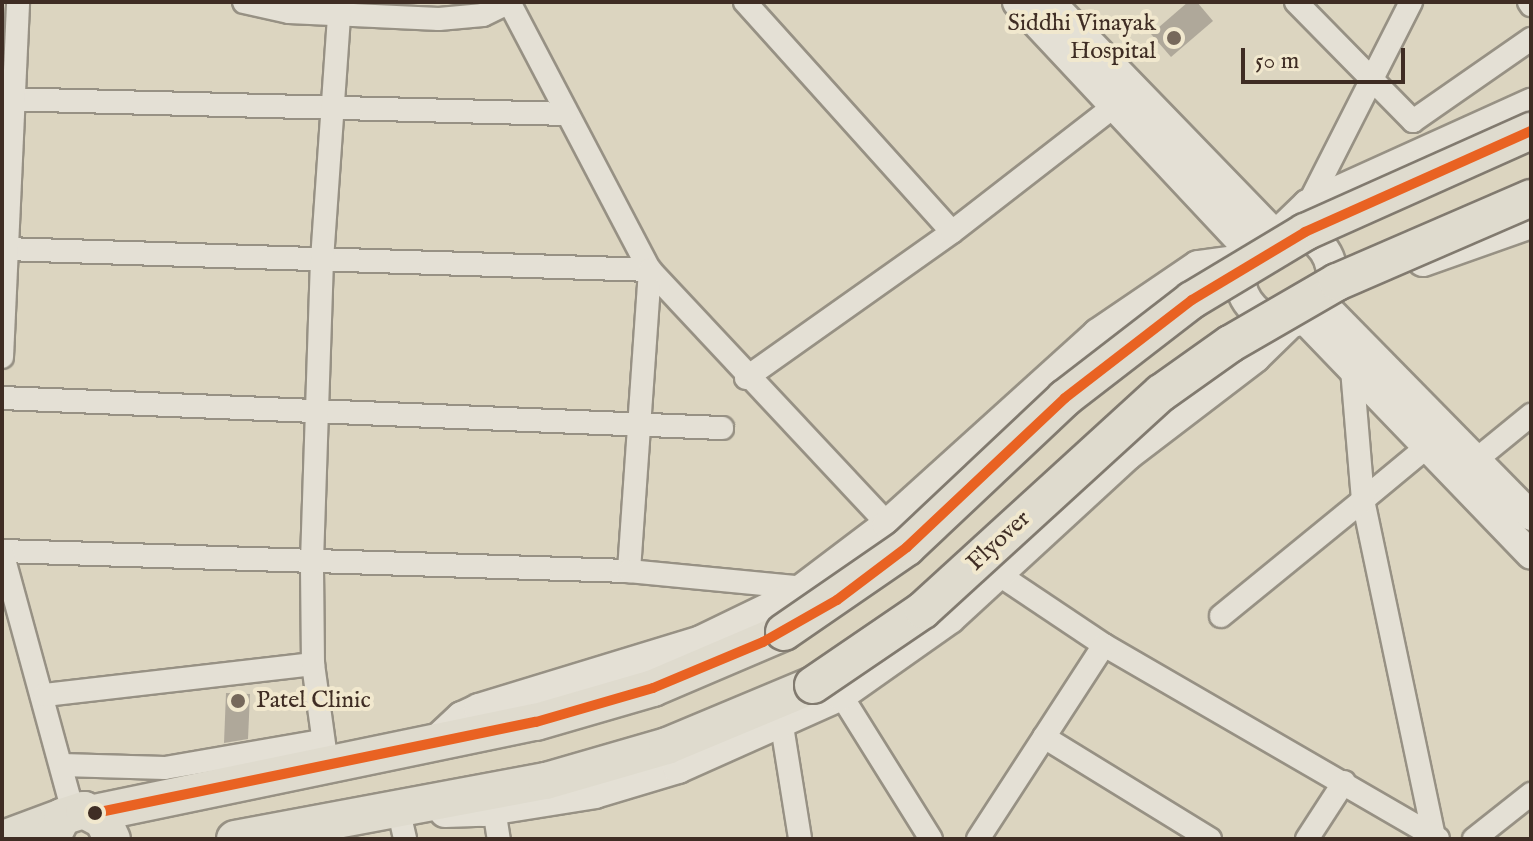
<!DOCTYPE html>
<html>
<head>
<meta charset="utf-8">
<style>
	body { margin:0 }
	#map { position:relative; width:1533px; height:841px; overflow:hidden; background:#dcd5c0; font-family:"IM FELL English",serif }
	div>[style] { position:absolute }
	.building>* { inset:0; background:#afa89a }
	.roads { filter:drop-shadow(2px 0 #979184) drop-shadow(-2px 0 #979184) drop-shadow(0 2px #979184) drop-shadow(0 -2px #979184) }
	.minor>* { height:22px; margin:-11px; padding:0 11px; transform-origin:11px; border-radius:11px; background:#e4e0d5 }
	.tertiary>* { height:28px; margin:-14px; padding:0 14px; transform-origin:14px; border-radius:14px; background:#e4e0d5 }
	.secondary>* { height:30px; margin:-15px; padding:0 15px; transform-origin:15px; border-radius:15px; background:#e4e0d5 }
	.secondary>.ring { margin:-15px; padding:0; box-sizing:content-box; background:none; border:30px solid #e4e0d5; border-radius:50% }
	.trunk>* { height:36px; margin:-18px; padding:0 18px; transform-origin:18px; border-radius:18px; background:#dfdbce }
	.bridges { filter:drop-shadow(2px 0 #817a6f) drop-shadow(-2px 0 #817a6f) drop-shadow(0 2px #817a6f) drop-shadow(0 -2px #817a6f) }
	.trunk-bridge>* { height:36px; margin:-18px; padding:0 18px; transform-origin:18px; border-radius:18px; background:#dfdbce }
	.bus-1>* { height:10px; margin:-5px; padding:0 5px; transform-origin:5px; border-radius:5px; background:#e96222 }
	.dots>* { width:22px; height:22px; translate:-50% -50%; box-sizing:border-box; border:4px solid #f1e8ce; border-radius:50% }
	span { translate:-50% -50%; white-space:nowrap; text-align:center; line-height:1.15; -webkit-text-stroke:8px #f1e8ce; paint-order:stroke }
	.poi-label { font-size:24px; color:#3f2d24 }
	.right { translate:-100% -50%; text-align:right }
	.left { translate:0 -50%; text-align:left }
	.street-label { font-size:24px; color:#3f2d24 }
	.frame { position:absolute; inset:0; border:4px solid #3f2d24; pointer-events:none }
	.scale { position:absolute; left:1241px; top:48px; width:164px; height:36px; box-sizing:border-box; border:4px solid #3f2d24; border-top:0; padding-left:10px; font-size:24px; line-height:28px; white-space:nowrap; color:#3f2d24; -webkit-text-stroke:6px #f1e8ce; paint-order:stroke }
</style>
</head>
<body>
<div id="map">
	<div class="building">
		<div style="clip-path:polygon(1188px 2px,1197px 2px,1213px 21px,1171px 57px,1151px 34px)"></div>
		<div style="clip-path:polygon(226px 693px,250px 694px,248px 739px,224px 743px)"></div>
	</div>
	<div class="roads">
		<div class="minor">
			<div style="left:244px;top:2px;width:46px;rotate:12.5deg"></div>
			<div style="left:289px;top:12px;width:150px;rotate:2.7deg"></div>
			<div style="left:439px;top:19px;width:44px;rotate:-5.2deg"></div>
			<div style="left:483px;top:15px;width:30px;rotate:-26deg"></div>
			<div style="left:509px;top:2px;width:303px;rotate:62.3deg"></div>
			<div style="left:650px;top:270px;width:348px;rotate:46.9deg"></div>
			<div style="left:745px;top:2px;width:309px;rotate:48deg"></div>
			<div style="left:1296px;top:2px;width:167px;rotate:45.5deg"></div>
			<div style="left:1413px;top:121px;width:144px;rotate:-34.8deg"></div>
			<div style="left:1529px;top:2px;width:4px;rotate:56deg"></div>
			<div style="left:2px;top:99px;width:565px;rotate:1.52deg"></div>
			<div style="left:1308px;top:205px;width:228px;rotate:-63.1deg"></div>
			<div style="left:5px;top:249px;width:645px;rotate:1.86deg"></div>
			<div style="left:650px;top:270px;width:302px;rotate:94deg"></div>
			<div style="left:2px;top:357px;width:355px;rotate:-87.4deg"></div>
			<div style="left:746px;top:378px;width:252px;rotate:-35.3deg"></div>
			<div style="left:952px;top:232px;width:219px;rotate:-37.8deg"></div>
			<div style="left:2px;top:398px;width:721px;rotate:2.39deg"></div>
			<div style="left:1428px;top:446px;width:85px;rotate:140.3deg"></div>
			<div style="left:1363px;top:500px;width:343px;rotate:78.1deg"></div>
			<div style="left:1477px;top:459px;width:70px;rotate:-39.2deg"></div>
			<div style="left:2px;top:551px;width:627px;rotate:1.83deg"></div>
			<div style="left:629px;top:571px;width:179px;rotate:5.5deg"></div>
			<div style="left:2px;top:552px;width:269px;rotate:74.7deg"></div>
			<div style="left:998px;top:574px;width:128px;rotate:33.8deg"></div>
			<div style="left:1104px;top:645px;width:386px;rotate:30.1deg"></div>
			<div style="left:1221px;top:616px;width:183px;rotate:-39.2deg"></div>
			<div style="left:1363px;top:500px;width:132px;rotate:-94.8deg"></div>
			<div style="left:45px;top:695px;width:270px;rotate:-6.6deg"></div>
			<div style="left:841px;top:695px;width:170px;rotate:58deg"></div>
			<div style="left:782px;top:726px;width:114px;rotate:80.9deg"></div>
			<div style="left:1044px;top:737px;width:195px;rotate:31.6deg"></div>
			<div style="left:62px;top:765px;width:103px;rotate:1.7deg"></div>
			<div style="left:165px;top:768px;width:158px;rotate:-9.8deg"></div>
			<div style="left:327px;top:765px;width:102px;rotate:-97.9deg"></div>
			<div style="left:313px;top:664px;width:103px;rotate:-90.6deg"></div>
			<div style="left:312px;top:561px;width:301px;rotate:-88.1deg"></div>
			<div style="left:322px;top:260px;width:246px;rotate:-86deg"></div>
			<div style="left:398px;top:808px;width:32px;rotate:77deg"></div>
			<div style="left:494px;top:809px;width:30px;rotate:81deg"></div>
			<div style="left:978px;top:839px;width:231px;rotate:-57deg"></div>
			<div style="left:1307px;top:839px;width:68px;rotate:-57deg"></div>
			<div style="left:1474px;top:839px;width:73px;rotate:-38.3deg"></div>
		</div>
		<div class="tertiary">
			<div style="left:1323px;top:304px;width:297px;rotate:45.5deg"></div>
			<div style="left:1304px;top:319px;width:327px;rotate:46.1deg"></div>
		</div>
		<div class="secondary">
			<div style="left:1018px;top:2px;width:337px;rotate:46.9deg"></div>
			<div style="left:1049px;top:2px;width:319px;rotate:45.9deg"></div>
			<div style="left:1283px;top:229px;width:35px;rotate:-44deg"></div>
			<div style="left:1308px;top:205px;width:245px;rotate:-24.4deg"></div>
			<div class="ring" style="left:1240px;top:230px;width:62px;height:62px"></div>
			<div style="left:1423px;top:261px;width:114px;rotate:-19.4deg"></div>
			<div style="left:434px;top:743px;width:38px;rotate:-43deg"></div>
			<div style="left:462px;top:717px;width:19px;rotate:-25deg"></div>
			<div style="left:479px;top:709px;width:232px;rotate:-17deg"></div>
			<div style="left:701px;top:641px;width:101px;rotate:-25.8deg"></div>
			<div style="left:792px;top:597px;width:121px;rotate:-37.2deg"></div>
			<div style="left:888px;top:524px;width:283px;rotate:-42.1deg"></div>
			<div style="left:1098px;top:334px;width:121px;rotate:-34.2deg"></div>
			<div style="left:1198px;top:266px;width:44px;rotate:-7.8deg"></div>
			<div style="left:445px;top:812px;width:38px;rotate:-2deg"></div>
			<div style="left:483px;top:811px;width:113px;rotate:-9.1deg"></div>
			<div style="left:595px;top:793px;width:87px;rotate:-16.8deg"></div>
			<div style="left:678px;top:768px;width:179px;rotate:-24.1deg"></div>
			<div style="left:841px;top:695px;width:133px;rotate:-35.2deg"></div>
			<div style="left:950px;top:618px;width:241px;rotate:-42.6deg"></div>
			<div style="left:1127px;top:455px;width:161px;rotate:-37.4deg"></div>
			<div style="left:1255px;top:357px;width:49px;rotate:-44.2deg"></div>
		</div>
		<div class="trunk">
			<div style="left:95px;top:813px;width:450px;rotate:-11.7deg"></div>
			<div style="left:536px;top:722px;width:122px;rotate:-16.2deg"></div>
			<div style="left:653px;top:688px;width:142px;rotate:-23.1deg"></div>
			<div style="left:3px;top:839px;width:63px;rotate:-20.4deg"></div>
			<div style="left:51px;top:839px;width:25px;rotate:-63deg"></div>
			<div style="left:62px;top:817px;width:23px;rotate:-18deg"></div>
			<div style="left:84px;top:810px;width:21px;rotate:28deg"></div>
			<div style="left:103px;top:820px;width:21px;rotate:65deg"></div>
			<div style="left:235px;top:839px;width:316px;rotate:-10.6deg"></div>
			<div style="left:546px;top:781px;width:126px;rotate:-16.1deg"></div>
			<div style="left:667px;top:746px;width:158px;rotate:-22.7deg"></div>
		</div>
	</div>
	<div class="bridges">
		<div class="trunk-bridge">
			<div style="left:784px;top:632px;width:150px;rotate:-34.6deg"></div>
			<div style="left:907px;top:547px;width:217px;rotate:-43.3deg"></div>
			<div style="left:1065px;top:398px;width:160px;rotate:-37.7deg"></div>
			<div style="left:1192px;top:300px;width:132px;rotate:-31deg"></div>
			<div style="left:1305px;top:232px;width:248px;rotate:-24.1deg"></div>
			<div style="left:813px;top:685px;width:133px;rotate:-34.3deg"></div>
			<div style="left:923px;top:610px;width:322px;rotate:-42.4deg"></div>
			<div style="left:1161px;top:393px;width:85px;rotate:-35.4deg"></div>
			<div style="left:1230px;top:344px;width:124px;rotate:-30.1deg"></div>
			<div style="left:1337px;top:282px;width:211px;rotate:-23.4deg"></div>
		</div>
	</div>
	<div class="bus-1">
		<div style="left:95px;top:813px;width:450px;rotate:-11.7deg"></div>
		<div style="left:536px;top:722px;width:122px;rotate:-16.2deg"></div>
		<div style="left:653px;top:688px;width:119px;rotate:-22.7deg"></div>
		<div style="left:763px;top:642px;width:85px;rotate:-29.6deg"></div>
		<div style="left:837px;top:600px;width:88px;rotate:-37.1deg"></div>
		<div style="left:907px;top:547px;width:217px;rotate:-43.3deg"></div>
		<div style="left:1065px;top:398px;width:160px;rotate:-37.7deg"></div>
		<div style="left:1192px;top:300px;width:132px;rotate:-31deg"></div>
		<div style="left:1305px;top:232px;width:248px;rotate:-24.1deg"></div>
	</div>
	<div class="dots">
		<div style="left:1174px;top:38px;background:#76685b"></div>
		<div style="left:238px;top:701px;background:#76685b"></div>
		<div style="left:95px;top:813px;background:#3f2d24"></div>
	</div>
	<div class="poi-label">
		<span class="right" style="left:1156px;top:38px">Siddhi Vinayak<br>Hospital</span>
		<span class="left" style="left:256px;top:701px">Patel Clinic</span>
	</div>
	<div class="street-label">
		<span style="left:999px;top:541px;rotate:-43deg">Flyover</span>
	</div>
	<div class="frame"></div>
	<div class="scale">50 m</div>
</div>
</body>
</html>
